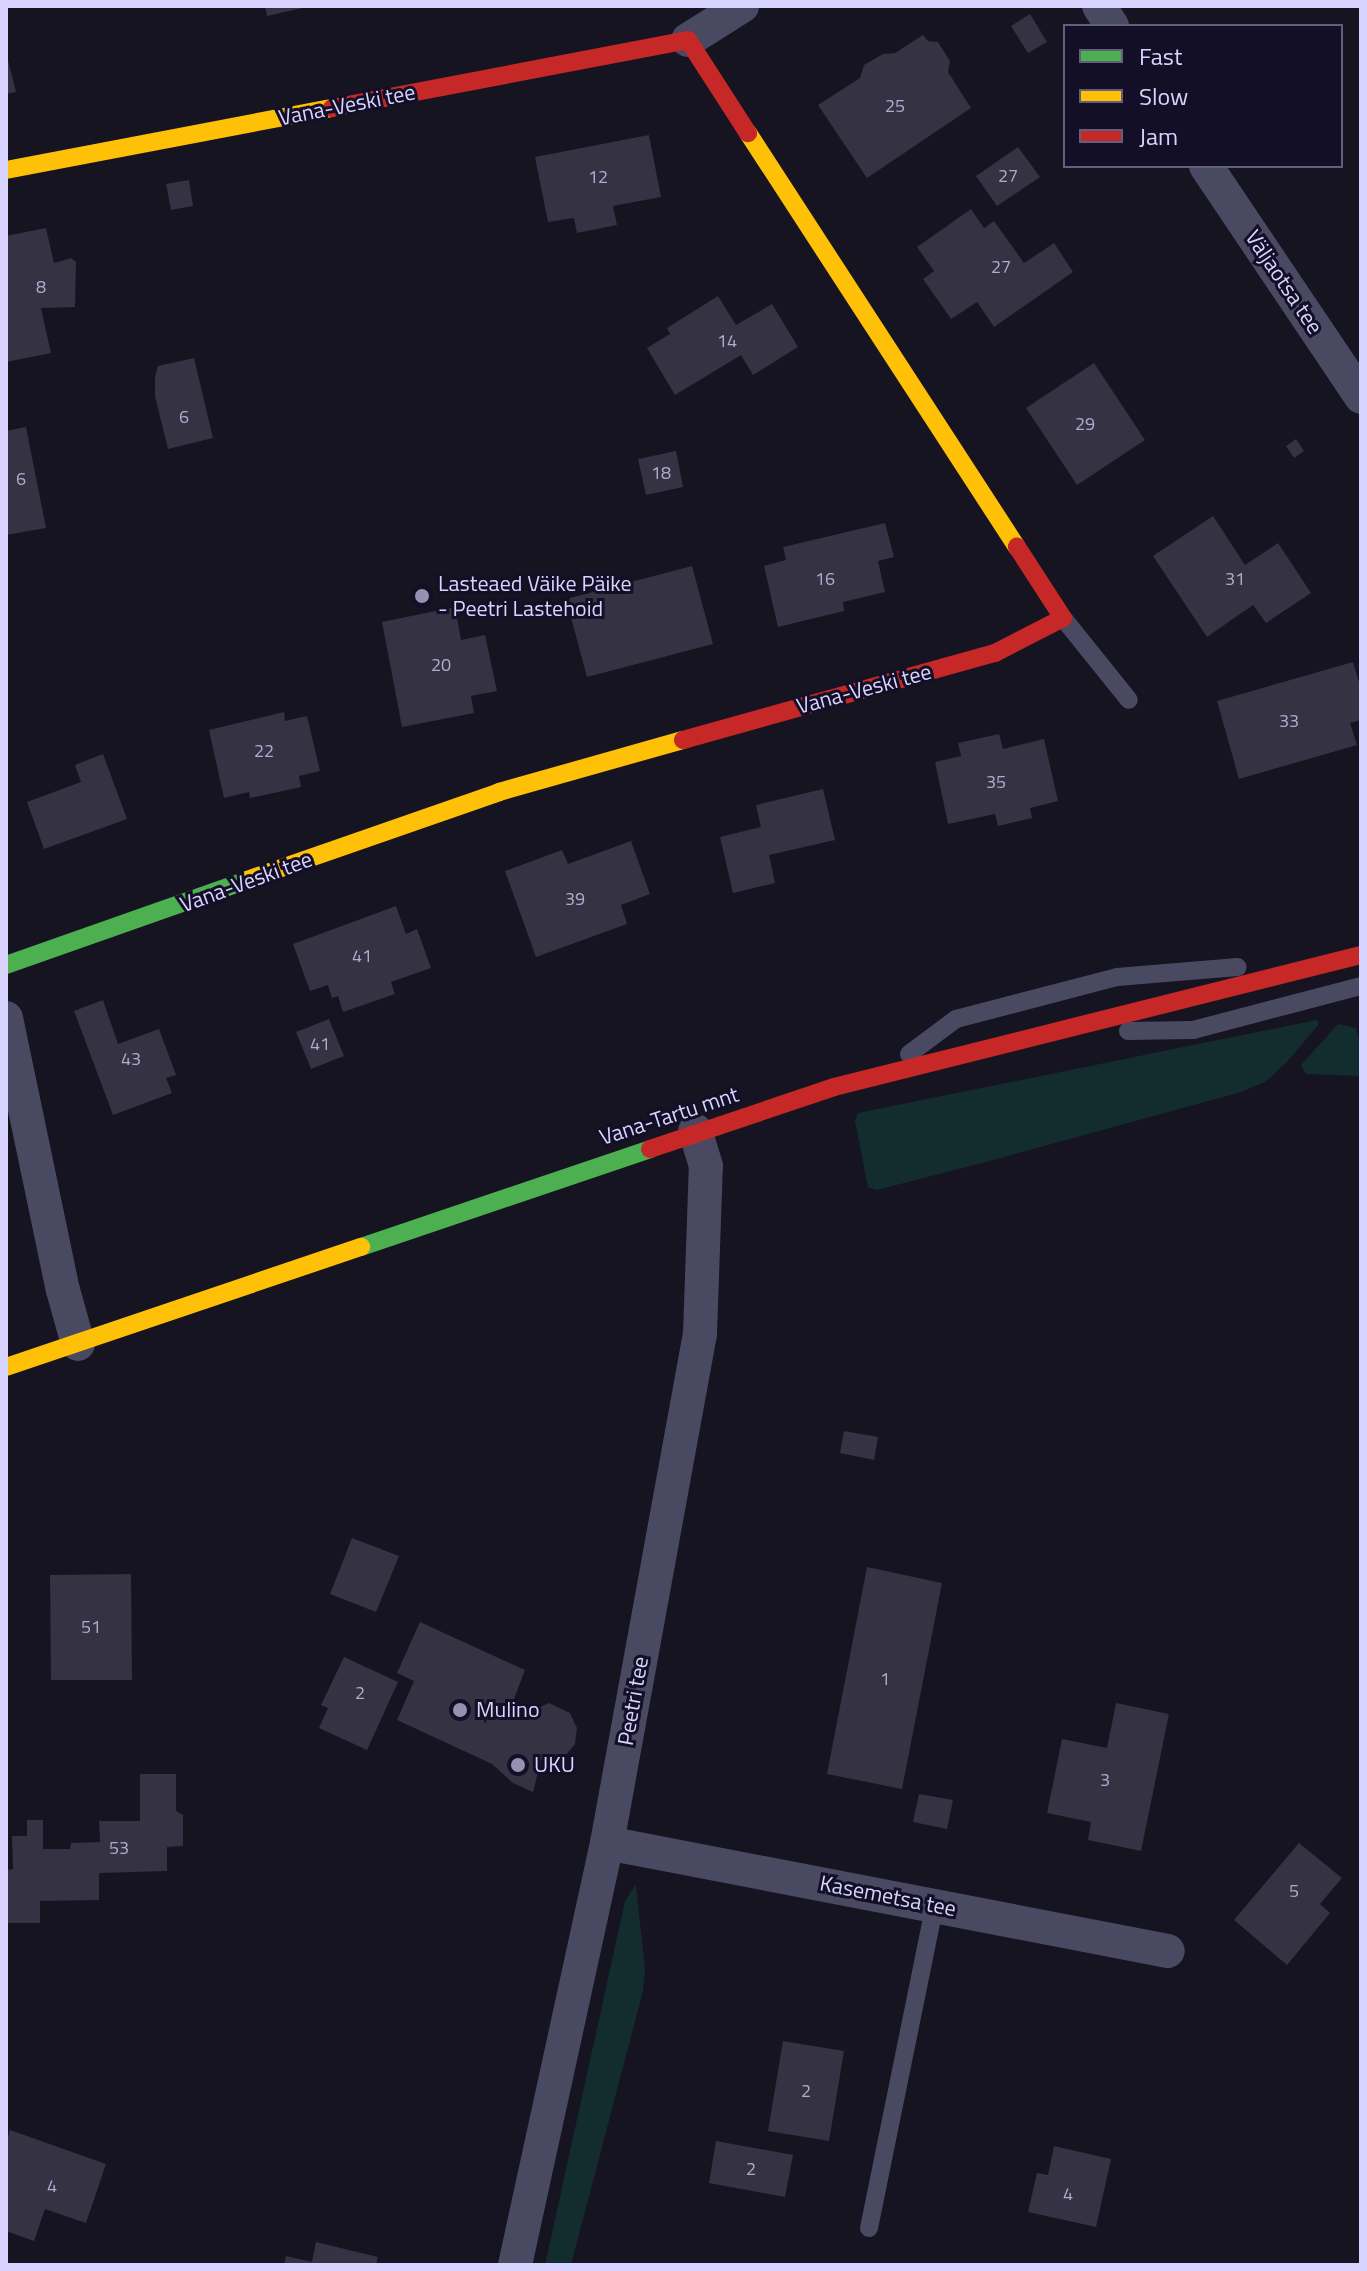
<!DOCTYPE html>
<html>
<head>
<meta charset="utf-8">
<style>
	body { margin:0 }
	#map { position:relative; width:1367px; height:2271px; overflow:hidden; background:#161421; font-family:"Titillium Web",sans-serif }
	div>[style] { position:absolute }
	.green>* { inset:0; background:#132c2d }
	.building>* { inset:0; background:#343243 }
	.lane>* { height:18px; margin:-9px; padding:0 9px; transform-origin:9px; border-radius:9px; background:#4a4962 }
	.street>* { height:34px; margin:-17px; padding:0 17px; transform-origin:17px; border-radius:17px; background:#4a4962 }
	.fast>* { height:18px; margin:-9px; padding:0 9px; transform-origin:9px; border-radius:9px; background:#4caf50 }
	.slow>* { height:18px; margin:-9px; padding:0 9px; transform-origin:9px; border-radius:9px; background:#ffc107 }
	.jam>* { height:18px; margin:-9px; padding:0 9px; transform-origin:9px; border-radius:9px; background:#c62828 }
	.dots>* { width:22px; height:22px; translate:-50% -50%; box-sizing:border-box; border:4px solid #130f26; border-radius:50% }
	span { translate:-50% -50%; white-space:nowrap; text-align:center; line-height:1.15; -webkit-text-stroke:6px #130f26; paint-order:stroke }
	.number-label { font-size:18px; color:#b0acd0 }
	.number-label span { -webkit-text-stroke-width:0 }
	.street-label { font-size:22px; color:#d9d4ff }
	.poi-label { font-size:22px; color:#d9d4ff }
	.left { translate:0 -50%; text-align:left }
	.frame { position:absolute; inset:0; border:8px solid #d9d4ff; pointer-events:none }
	.legend { position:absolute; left:1063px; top:24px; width:280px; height:144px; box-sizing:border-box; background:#130f26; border:2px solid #625e7d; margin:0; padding:10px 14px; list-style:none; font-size:24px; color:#d9d4ff }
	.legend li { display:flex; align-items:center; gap:16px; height:40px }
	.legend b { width:40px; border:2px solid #625e7d }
</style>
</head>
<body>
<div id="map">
	<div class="green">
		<div style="clip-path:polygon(1317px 1020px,1319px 1024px,1286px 1063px,1265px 1082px,1241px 1092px,986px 1162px,877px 1190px,868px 1187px,855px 1121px,858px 1113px)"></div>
		<div style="clip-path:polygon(1338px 1024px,1356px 1028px,1361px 1048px,1361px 1076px,1306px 1074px,1301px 1065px)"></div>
		<div style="clip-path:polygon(636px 1884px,645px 1970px,643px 1991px,571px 2265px,545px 2265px,625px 1901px)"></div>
	</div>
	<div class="building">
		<div style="clip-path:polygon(265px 6px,307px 6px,307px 7px,267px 16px)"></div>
		<div style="clip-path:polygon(1030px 14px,1047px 42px,1028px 53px,1011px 26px)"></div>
		<div style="clip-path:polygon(923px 35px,928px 41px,938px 42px,950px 61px,948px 72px,971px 108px,867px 178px,818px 105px,860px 78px,864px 65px,883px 54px,895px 53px)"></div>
		<div style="clip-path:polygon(6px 52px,16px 92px,6px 94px)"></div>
		<div style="clip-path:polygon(649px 135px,661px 197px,613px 206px,617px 225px,577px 233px,574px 218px,548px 222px,535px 157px)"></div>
		<div style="clip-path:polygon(1018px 147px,1040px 177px,997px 206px,976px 176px)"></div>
		<div style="clip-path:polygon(189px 180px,193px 206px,171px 210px,166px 184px)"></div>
		<div style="clip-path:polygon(971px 209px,984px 228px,994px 221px,1024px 263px,1054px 243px,1073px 272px,994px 327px,977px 302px,951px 319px,923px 279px,934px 271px,917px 247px)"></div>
		<div style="clip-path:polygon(46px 228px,54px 263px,71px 258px,76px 262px,75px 307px,41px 308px,51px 353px,6px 362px,6px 236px)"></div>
		<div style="clip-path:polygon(718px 296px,736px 325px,772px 304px,798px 347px,753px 375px,741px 355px,675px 395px,647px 348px,670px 334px,667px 328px)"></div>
		<div style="clip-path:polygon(194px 358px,213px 438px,168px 449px,155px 396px,155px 377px,158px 366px)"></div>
		<div style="clip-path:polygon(1094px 363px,1145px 440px,1077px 485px,1026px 408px)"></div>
		<div style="clip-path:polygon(26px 427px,46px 528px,6px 535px,6px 431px)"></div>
		<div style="clip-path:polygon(1296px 439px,1304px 451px,1294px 458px,1286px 446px)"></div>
		<div style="clip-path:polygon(676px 451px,683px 487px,646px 495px,638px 459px)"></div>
		<div style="clip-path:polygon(1213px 516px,1245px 565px,1278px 543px,1311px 593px,1266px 623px,1253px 605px,1207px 637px,1153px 556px)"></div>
		<div style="clip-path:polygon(885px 523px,894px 557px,878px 561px,885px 592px,843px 602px,844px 611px,778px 627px,764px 566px,786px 560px,783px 547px)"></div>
		<div style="clip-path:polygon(692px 566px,713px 644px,587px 677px,566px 599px)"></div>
		<div style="clip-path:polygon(455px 607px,461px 640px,485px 635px,497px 691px,471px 696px,474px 713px,402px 727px,382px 622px)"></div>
		<div style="clip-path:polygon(1353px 662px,1361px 689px,1361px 720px,1350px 723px,1357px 745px,1239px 779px,1217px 701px)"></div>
		<div style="clip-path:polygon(284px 712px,285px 721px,307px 716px,320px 771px,299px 776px,301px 787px,250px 798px,249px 792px,224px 798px,209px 730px)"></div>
		<div style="clip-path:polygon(999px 734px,1003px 749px,1044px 739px,1058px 801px,1030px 808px,1032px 818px,998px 826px,995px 814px,948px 824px,935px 762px,961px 756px,958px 743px)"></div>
		<div style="clip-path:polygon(103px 754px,127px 819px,44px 849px,27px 802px,81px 782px,75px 765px)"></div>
		<div style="clip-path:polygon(823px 789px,835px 840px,769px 855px,775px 883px,733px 893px,720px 837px,761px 827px,756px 805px)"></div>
		<div style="clip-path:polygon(631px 841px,650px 894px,621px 905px,627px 924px,536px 957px,505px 871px,562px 850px,568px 864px)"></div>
		<div style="clip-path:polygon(396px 906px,406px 934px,417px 929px,431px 968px,391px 982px,395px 994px,343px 1012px,338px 996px,332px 998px,328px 985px,310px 991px,293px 944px)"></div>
		<div style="clip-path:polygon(103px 1000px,118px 1044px,159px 1029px,176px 1075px,166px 1078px,172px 1093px,113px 1115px,74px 1011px)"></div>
		<div style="clip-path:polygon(329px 1019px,344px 1056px,311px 1069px,296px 1032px)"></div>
		<div style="clip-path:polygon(844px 1431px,878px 1437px,874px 1460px,840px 1453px)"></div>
		<div style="clip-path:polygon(352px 1538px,399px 1556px,376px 1612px,330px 1594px)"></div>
		<div style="clip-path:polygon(867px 1567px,942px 1583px,902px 1789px,827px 1774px)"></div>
		<div style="clip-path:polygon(131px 1574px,132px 1680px,51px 1680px,50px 1575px)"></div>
		<div style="clip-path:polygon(420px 1622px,525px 1670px,511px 1707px,527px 1713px,549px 1703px,570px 1713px,577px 1728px,575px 1744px,565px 1756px,541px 1760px,533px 1792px,513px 1783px,492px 1764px,397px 1720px,414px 1681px,397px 1673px)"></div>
		<div style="clip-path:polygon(344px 1657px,398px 1682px,367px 1750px,319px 1728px,328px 1708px,321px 1705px)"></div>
		<div style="clip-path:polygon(1116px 1703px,1169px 1714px,1141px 1851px,1088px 1840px,1091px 1822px,1047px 1813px,1062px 1739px,1107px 1748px)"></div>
		<div style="clip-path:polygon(140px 1774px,176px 1774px,176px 1811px,183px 1815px,183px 1846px,167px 1847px,167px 1871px,99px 1873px,99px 1900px,40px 1901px,40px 1923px,6px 1923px,6px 1870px,13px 1869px,12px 1836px,27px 1836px,27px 1820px,43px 1820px,43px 1849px,70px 1849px,71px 1843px,100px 1842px,99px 1821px,140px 1821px)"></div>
		<div style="clip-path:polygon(919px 1794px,953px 1800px,947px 1829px,913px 1822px)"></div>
		<div style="clip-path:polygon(1299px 1843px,1342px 1878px,1320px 1904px,1330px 1913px,1287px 1965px,1234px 1920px)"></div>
		<div style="clip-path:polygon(783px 2041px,844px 2051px,829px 2141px,768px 2131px)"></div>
		<div style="clip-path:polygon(10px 2130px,106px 2164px,86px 2223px,45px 2209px,34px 2241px,6px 2231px,6px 2143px)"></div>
		<div style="clip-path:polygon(716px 2141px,793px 2155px,785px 2197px,709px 2183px)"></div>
		<div style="clip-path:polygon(1054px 2146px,1111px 2159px,1096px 2227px,1028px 2212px,1037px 2173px,1048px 2175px)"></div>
		<div style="clip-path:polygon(316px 2242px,378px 2257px,376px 2265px,284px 2265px,286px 2256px,312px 2262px)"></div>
	</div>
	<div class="lane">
		<div style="left:1063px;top:618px;width:105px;rotate:51.2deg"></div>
		<div style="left:1128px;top:1031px;width:65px;rotate:-0.9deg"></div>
		<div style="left:1193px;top:1030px;width:174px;rotate:-14.7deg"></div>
		<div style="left:909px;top:1054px;width:59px;rotate:-36.7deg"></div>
		<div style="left:956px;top:1019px;width:166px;rotate:-14.6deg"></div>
		<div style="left:1117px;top:977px;width:121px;rotate:-4.7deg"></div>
		<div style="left:869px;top:2228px;width:330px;rotate:-78.5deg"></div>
	</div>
	<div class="street">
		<div style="left:1099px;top:6px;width:24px;rotate:57deg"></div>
		<div style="left:688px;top:40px;width:64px;rotate:-32.2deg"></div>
		<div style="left:1206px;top:166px;width:278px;rotate:56.1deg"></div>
		<div style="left:6px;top:1018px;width:278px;rotate:78.2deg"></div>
		<div style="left:63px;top:1290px;width:56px;rotate:74.5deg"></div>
		<div style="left:607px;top:1843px;width:571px;rotate:10.9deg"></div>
		<div style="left:515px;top:2265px;width:432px;rotate:-77.7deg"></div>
		<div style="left:607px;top:1843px;width:517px;rotate:-79.65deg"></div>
		<div style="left:700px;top:1334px;width:168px;rotate:-88deg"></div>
		<div style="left:706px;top:1166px;width:37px;rotate:-107deg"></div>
	</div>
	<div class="fast">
		<div style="left:6px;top:965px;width:256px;rotate:-19.4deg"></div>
		<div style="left:361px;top:1247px;width:305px;rotate:-18.7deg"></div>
	</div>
	<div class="slow">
		<div style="left:748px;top:133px;width:494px;rotate:57deg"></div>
		<div style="left:6px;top:170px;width:332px;rotate:-10.8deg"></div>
		<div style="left:247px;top:880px;width:267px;rotate:-19.2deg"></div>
		<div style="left:499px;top:792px;width:191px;rotate:-15.8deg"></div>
		<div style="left:6px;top:1367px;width:375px;rotate:-18.7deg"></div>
	</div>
	<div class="jam">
		<div style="left:332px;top:108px;width:362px;rotate:-10.8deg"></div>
		<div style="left:688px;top:40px;width:111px;rotate:57.2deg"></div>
		<div style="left:683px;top:740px;width:324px;rotate:-15.6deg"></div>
		<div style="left:995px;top:653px;width:76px;rotate:-27.2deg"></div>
		<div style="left:1063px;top:618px;width:85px;rotate:-122.9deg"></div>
		<div style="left:650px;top:1149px;width:194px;rotate:-18.6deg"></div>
		<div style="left:834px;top:1087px;width:543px;rotate:-14.06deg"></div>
	</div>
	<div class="dots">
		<div style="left:422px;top:596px;background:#9591b1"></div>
		<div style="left:460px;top:1710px;background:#9591b1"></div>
		<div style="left:518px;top:1765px;background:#9591b1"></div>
	</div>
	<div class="number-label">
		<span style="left:895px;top:106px">25</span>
		<span style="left:1008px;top:176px">27</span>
		<span style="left:598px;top:177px">12</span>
		<span style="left:1001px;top:267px">27</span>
		<span style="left:41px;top:287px">8</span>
		<span style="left:727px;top:341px">14</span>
		<span style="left:184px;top:417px">6</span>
		<span style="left:1085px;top:424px">29</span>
		<span style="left:661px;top:473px">18</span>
		<span style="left:21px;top:479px">6</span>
		<span style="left:825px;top:579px">16</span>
		<span style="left:1235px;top:579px">31</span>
		<span style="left:441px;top:665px">20</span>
		<span style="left:1289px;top:721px">33</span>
		<span style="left:264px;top:751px">22</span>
		<span style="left:996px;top:782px">35</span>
		<span style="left:575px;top:899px">39</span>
		<span style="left:362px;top:956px">41</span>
		<span style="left:320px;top:1044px">41</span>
		<span style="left:131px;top:1059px">43</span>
		<span style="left:91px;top:1627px">51</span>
		<span style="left:885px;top:1679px">1</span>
		<span style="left:360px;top:1693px">2</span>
		<span style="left:1105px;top:1780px">3</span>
		<span style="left:119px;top:1848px">53</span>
		<span style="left:1294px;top:1891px">5</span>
		<span style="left:806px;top:2091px">2</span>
		<span style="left:751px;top:2169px">2</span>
		<span style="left:52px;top:2186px">4</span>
		<span style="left:1068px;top:2194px">4</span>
	</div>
	<div class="street-label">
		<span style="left:347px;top:105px;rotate:-11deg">Vana-Veski tee</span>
		<span style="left:1284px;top:282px;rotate:56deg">Väljaotsa tee</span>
		<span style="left:864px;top:689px;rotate:-15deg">Vana-Veski tee</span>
		<span style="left:246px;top:882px;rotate:-20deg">Vana-Veski tee</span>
		<span style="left:669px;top:1116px;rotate:-18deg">Vana-Tartu mnt</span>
		<span style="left:633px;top:1701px;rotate:-80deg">Peetri tee</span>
		<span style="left:888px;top:1896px;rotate:11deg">Kasemetsa tee</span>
	</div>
	<div class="poi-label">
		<span class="left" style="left:438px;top:596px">Lasteaed Väike Päike<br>- Peetri Lastehoid</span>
		<span class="left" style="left:476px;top:1710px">Mulino</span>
		<span class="left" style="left:534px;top:1765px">UKU</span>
	</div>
	<div class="frame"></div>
	<ul class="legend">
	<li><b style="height:10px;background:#4caf50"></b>Fast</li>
	<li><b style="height:10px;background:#ffc107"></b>Slow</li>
	<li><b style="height:10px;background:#c62828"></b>Jam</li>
	</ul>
</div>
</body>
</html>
